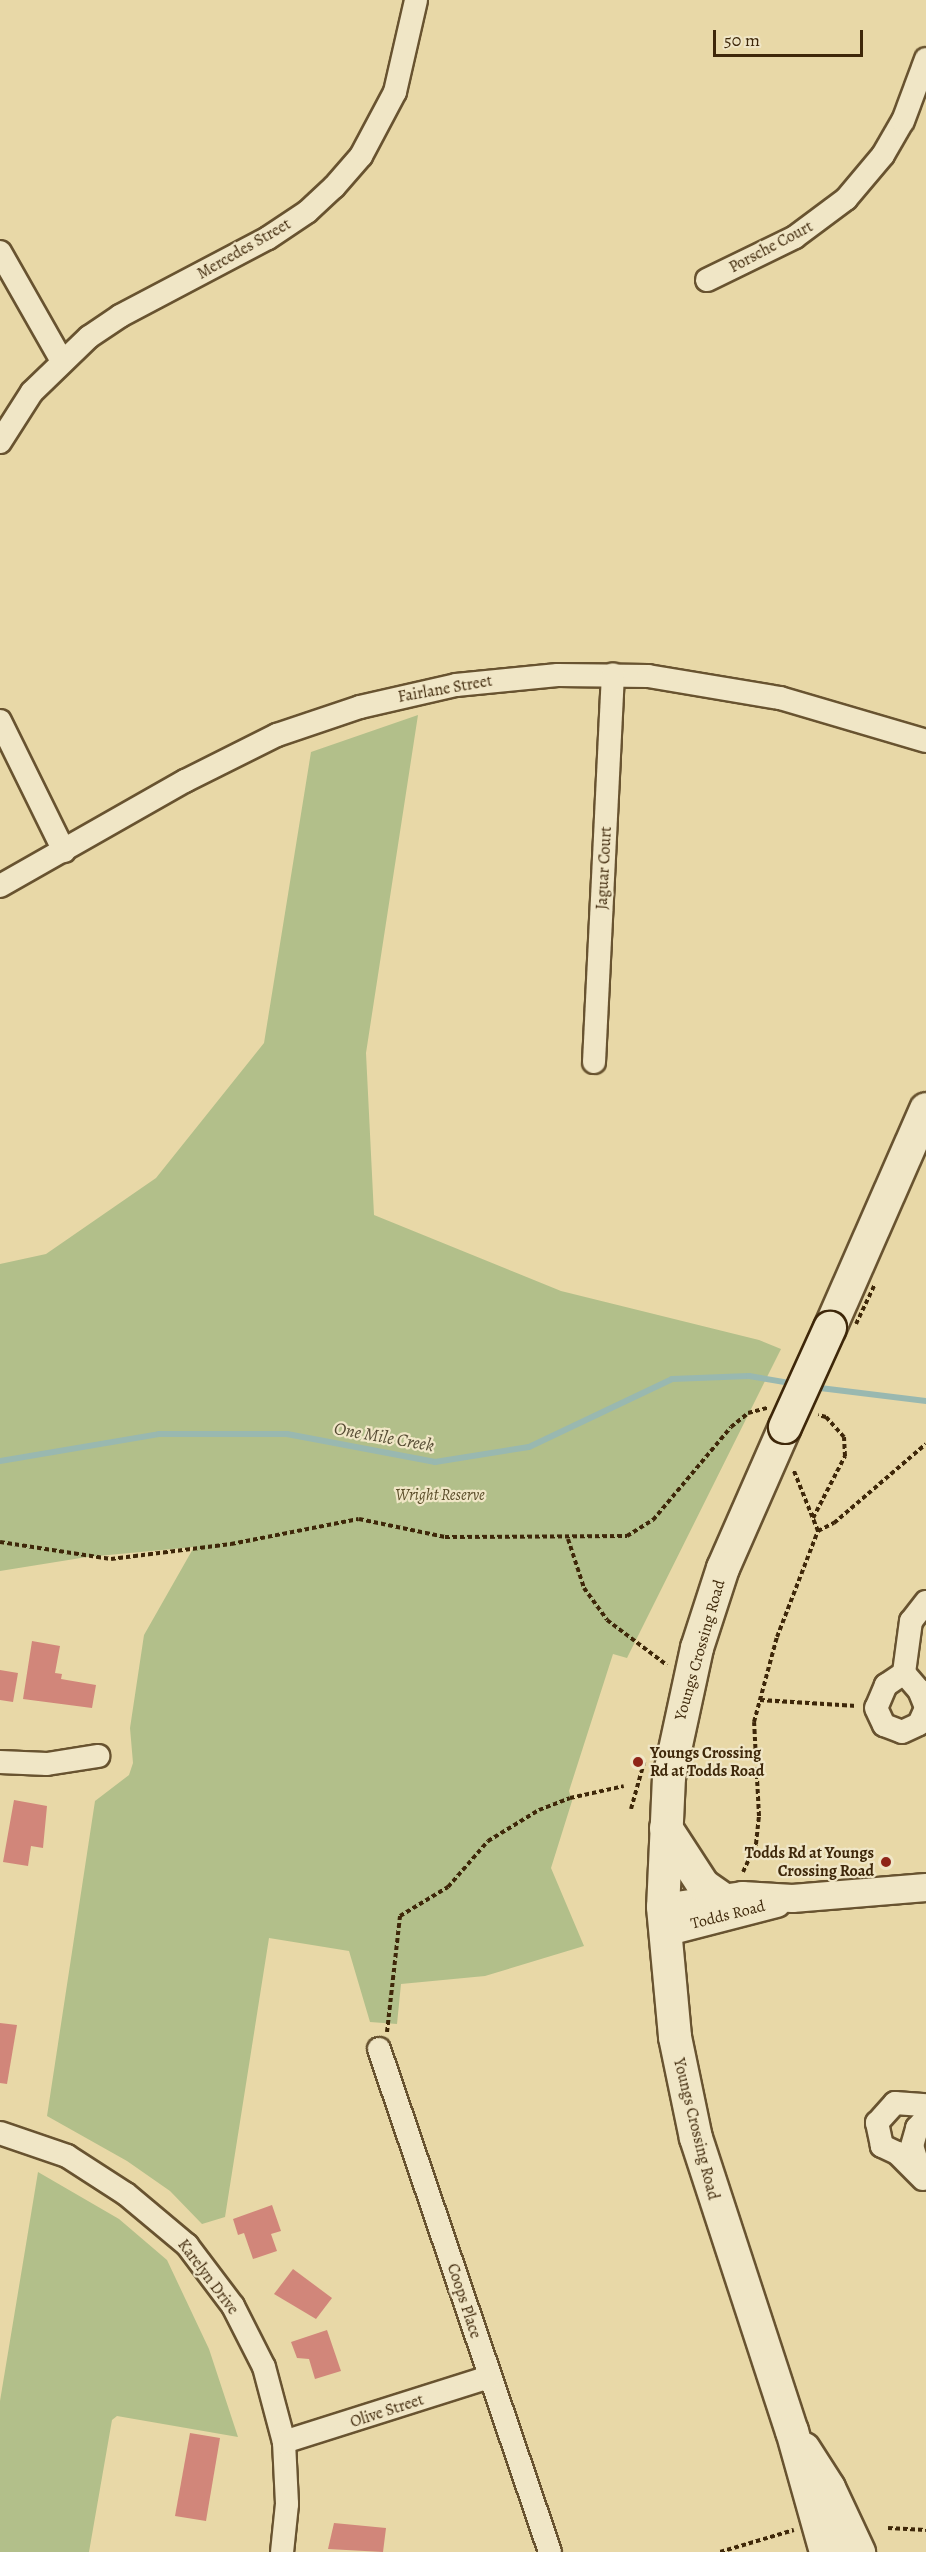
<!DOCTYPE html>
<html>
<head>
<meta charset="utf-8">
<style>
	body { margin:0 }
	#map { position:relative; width:926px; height:2552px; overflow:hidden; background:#e8d8a7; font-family:Alegreya,serif }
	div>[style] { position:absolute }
	.green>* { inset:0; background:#b2bf8a }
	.stream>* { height:6px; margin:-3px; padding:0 3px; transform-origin:3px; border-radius:3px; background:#99b8b0 }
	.building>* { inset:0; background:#d1867a }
	.path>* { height:4px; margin-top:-2px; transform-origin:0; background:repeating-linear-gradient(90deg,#3e2709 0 4.5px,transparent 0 7.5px) }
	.roads { filter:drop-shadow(2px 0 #685330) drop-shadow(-2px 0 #685330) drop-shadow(0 2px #685330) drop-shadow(0 -2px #685330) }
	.minor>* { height:22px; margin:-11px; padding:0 11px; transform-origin:11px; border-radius:11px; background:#f0e6c6 }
	.tertiary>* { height:27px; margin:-13.5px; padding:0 13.5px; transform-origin:13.5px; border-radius:13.5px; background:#f0e6c6 }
	.secondary>* { height:32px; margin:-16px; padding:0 16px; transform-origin:16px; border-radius:16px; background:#f0e6c6 }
	.path-bridge>* { height:4px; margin-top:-2px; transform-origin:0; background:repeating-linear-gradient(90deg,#3e2709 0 4.5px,transparent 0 7.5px) }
	.bridges { filter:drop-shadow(2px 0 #3e2709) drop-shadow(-2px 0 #3e2709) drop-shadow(0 2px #3e2709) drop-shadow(0 -2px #3e2709) }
	.secondary-bridge>* { height:32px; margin:-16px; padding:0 16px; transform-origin:16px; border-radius:16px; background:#f0e6c6 }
	.dots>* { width:16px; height:16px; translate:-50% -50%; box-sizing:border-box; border:3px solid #f0e6c6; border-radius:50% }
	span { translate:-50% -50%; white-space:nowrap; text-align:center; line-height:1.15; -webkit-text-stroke:4.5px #f0e6c6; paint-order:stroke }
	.street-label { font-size:16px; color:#3e2709 }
	.park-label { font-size:16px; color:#5b4d29; font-style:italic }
	.poi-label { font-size:16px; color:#3e2709; font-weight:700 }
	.left { translate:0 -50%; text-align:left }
	.right { translate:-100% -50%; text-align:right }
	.water-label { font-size:18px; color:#554b33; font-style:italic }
	.scale { position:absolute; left:713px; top:30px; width:150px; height:27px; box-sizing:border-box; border:3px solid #3e2709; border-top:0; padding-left:8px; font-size:18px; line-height:21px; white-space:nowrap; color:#3e2709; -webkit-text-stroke:4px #f0e6c6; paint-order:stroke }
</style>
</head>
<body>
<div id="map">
	<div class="green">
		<div style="clip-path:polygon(418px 715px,366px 1053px,374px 1215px,561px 1291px,759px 1340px,781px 1349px,627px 1658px,613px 1654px,569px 1791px,572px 1801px,551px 1868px,584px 1946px,485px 1976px,401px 1984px,397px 2024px,370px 2022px,349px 1951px,269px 1938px,225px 2217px,202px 2224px,170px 2191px,127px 2161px,47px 2116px,95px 1801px,129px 1775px,133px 1763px,130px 1728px,144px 1635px,194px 1547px,87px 1557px,0 1571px,0 1264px,46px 1254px,156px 1178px,264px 1043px,311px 752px)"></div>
		<div style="clip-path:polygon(38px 2172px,119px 2219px,167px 2260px,209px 2349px,238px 2437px,117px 2416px,112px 2420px,89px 2552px,0 2552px,0 2401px)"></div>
	</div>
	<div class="stream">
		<div style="left:812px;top:1387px;width:115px;rotate:7deg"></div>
		<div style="left:0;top:1461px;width:161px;rotate:-9.6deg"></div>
		<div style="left:159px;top:1434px;width:128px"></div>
		<div style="left:287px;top:1434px;width:151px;rotate:10.7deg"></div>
		<div style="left:435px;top:1462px;width:95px;rotate:-9.1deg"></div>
		<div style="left:529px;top:1447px;width:158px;rotate:-25.4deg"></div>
		<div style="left:672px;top:1379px;width:77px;rotate:-2.2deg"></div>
		<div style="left:749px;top:1376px;width:48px;rotate:9.7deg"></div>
	</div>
	<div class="building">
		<div style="clip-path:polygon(32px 1641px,60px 1646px,55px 1673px,62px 1674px,61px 1679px,96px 1685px,92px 1708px,23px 1699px)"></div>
		<div style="clip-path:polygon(0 1670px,18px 1673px,13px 1702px,0 1700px)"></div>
		<div style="clip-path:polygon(14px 1800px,47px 1806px,43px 1848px,31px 1846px,28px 1866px,3px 1862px)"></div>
		<div style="clip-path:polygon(0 2023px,17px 2025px,7px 2084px,0 2083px)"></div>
		<div style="clip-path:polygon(272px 2205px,281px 2231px,271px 2234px,277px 2251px,253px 2259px,244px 2233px,238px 2235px,233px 2219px)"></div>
		<div style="clip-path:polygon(293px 2269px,332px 2298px,316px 2319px,274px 2294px)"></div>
		<div style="clip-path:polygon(327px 2330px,341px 2371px,315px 2379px,309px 2359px,297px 2358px,291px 2342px)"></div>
		<div style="clip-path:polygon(190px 2433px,220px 2438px,206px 2521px,175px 2516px)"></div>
		<div style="clip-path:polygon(334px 2523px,386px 2528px,383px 2552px,328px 2549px)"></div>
	</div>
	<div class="path">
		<div style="left:813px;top:1518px;width:70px;rotate:-62.7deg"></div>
		<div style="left:845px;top:1456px;width:19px;rotate:-93deg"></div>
		<div style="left:844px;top:1437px;width:27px;rotate:-132deg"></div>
		<div style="left:826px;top:1417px;width:8px;rotate:-166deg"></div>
		<div style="left:818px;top:1531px;width:18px;rotate:-27deg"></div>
		<div style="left:834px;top:1523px;width:121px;rotate:-40.7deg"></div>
		<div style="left:568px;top:1539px;width:52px;rotate:71.9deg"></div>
		<div style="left:584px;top:1588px;width:39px;rotate:54deg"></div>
		<div style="left:607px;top:1620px;width:75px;rotate:36.9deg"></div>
		<div style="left:0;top:1542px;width:112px;rotate:8.7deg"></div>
		<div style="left:111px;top:1559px;width:121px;rotate:-7.1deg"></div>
		<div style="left:231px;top:1544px;width:130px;rotate:-11.1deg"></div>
		<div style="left:359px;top:1519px;width:88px;rotate:11.8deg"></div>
		<div style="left:445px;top:1537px;width:182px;rotate:-0.3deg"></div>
		<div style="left:627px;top:1536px;width:31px;rotate:-32deg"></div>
		<div style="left:653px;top:1520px;width:121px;rotate:-50deg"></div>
		<div style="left:731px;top:1427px;width:22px;rotate:-39deg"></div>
		<div style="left:748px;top:1413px;width:20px;rotate:-15deg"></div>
		<div style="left:760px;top:1700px;width:97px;rotate:3.5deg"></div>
		<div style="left:631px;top:1809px;width:52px;rotate:-74.4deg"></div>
		<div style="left:743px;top:1872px;width:31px;rotate:-65deg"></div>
		<div style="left:756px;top:1844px;width:28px;rotate:-84deg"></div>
		<div style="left:759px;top:1816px;width:94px;rotate:-93deg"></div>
		<div style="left:754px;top:1722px;width:88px;rotate:-74.9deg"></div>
		<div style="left:777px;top:1637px;width:114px;rotate:-68.9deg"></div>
		<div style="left:818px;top:1531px;width:65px;rotate:-111.8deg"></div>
		<div style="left:387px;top:2032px;width:117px;rotate:-83.6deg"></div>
		<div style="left:400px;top:1916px;width:56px;rotate:-31.1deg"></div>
		<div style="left:448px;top:1887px;width:61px;rotate:-49deg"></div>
		<div style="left:488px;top:1841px;width:60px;rotate:-31.3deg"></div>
		<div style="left:539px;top:1810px;width:33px;rotate:-21deg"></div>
		<div style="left:570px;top:1798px;width:55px;rotate:-12.5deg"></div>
		<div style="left:888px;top:2528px;width:38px;rotate:3deg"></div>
		<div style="left:720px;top:2552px;width:77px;rotate:-16.6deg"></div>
	</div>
	<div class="roads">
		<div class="minor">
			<div style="left:0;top:252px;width:125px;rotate:60.4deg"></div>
			<div style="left:707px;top:280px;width:98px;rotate:-26deg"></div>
			<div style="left:795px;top:237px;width:64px;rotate:-36.7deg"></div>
			<div style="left:846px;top:199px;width:57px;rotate:-49.9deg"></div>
			<div style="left:883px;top:155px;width:39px;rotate:-60deg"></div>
			<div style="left:903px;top:121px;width:66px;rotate:-69.6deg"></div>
			<div style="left:0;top:442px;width:59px;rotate:-57.4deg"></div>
			<div style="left:32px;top:392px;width:79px;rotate:-44deg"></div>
			<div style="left:89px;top:337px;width:37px;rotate:-34deg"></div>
			<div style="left:120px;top:316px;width:167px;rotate:-27.8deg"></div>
			<div style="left:268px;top:238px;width:47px;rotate:-33.7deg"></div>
			<div style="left:307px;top:212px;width:37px;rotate:-43deg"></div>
			<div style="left:334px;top:187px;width:41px;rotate:-48.9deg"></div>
			<div style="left:361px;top:156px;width:72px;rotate:-62deg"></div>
			<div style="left:395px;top:92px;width:94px;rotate:-77.1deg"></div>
			<div style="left:0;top:721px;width:145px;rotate:63.8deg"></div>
			<div style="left:0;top:886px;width:213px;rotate:-29.6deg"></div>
			<div style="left:185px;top:781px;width:103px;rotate:-26.6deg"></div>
			<div style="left:277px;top:735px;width:88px;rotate:-18.6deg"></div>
			<div style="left:360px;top:707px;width:98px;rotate:-12.9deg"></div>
			<div style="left:456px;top:685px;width:102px;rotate:-5.6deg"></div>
			<div style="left:558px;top:675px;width:90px;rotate:0.6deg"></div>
			<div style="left:648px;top:676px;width:134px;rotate:9.5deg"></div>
			<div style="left:780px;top:698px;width:152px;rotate:16.4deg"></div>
			<div style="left:594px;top:1062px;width:388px;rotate:-87.2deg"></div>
			<div style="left:926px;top:1602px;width:24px;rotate:128deg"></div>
			<div style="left:911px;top:1621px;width:52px;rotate:97.7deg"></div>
			<div style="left:904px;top:1673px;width:22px;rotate:146deg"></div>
			<div style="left:886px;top:1685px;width:25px;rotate:113deg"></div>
			<div style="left:876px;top:1708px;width:19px;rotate:65deg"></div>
			<div style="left:884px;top:1725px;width:19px;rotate:21deg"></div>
			<div style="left:902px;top:1732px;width:19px;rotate:-25deg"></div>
			<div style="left:919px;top:1724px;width:17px;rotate:-66deg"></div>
			<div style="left:904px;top:1673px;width:23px;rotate:49deg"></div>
			<div style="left:919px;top:1690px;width:18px;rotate:68deg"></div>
			<div style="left:0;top:1762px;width:47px;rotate:2.4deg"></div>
			<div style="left:47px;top:1764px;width:52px;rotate:-8.9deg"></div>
			<div style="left:379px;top:2049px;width:531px;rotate:71.22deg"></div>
			<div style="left:0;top:2133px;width:71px;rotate:18.9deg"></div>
			<div style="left:67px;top:2156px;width:70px;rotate:32.8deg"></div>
			<div style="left:126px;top:2194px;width:80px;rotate:39.9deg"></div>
			<div style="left:187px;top:2245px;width:76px;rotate:53deg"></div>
			<div style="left:233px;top:2306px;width:68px;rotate:63.1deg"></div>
			<div style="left:264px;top:2367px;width:78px;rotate:75.1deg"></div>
			<div style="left:284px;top:2442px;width:62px;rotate:87.2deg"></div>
			<div style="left:287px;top:2504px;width:48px;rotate:95.9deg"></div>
			<div style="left:921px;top:2175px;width:30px;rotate:-107deg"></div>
			<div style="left:912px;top:2146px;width:19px;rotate:-74deg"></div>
			<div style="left:917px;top:2128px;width:13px;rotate:-48deg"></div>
			<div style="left:923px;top:2179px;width:37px;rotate:-135deg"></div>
			<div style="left:897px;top:2153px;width:17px;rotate:-155deg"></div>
			<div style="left:882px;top:2146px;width:24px;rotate:-102deg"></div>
			<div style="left:877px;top:2123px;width:27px;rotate:-48deg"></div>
			<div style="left:895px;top:2103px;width:31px;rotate:4deg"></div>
			<div style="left:284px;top:2442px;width:215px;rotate:-17.6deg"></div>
		</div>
		<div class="tertiary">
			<div style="left:663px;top:1907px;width:80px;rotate:-8.6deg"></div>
			<div style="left:742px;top:1895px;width:50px;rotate:3.4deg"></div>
			<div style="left:792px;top:1898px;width:134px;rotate:-4.7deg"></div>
			<div style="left:664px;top:1932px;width:116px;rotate:-14.5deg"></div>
		</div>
		<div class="secondary">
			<div style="left:830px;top:1328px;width:239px;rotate:-66.3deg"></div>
			<div style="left:785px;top:1427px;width:154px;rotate:113.7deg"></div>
			<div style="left:723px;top:1568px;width:84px;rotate:108deg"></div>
			<div style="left:697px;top:1648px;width:132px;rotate:102.2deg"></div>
			<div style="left:669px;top:1777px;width:130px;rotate:92.6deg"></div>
			<div style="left:663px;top:1907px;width:131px;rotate:84.7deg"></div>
			<div style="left:675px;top:2037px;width:103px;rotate:78.3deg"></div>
			<div style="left:696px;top:2138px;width:308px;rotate:71.9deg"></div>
			<div style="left:792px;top:2431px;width:126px;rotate:74.3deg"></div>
			<div style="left:666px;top:1828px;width:68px;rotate:57deg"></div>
			<div style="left:703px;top:1885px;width:21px;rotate:35deg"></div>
			<div style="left:804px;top:2449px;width:46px;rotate:57.3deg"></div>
			<div style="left:829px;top:2488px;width:71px;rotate:64.9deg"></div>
		</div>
	</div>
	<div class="path-bridge">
		<div style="left:856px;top:1324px;width:44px;rotate:-64.6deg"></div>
	</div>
	<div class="bridges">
		<div class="secondary-bridge">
			<div style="left:785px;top:1427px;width:109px;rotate:-65.6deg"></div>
		</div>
	</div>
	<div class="dots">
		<div style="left:638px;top:1762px;background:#8f2418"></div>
		<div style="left:886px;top:1862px;background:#8f2418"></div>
	</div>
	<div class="street-label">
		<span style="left:771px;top:247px;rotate:-28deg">Porsche Court</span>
		<span style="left:244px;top:249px;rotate:-30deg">Mercedes Street</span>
		<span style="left:445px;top:689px;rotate:-10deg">Fairlane Street</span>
		<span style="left:604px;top:868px;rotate:-87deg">Jaguar Court</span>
		<span style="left:700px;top:1650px;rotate:-74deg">Youngs Crossing Road</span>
		<span style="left:728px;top:1915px;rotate:-14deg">Todds Road</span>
		<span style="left:696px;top:2129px;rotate:76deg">Youngs Crossing Road</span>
		<span style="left:208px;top:2277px;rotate:53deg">Karelyn Drive</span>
		<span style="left:464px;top:2301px;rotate:72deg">Coops Place</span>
		<span style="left:387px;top:2411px;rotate:-18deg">Olive Street</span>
	</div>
	<div class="park-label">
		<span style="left:440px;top:1495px">Wright Reserve</span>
	</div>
	<div class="poi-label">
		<span class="left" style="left:650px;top:1762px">Youngs Crossing<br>Rd at Todds Road</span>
		<span class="right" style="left:874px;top:1862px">Todds Rd at Youngs<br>Crossing Road</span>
	</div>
	<div class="water-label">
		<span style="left:384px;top:1437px;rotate:10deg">One Mile Creek</span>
	</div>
	<div class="scale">50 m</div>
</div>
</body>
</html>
